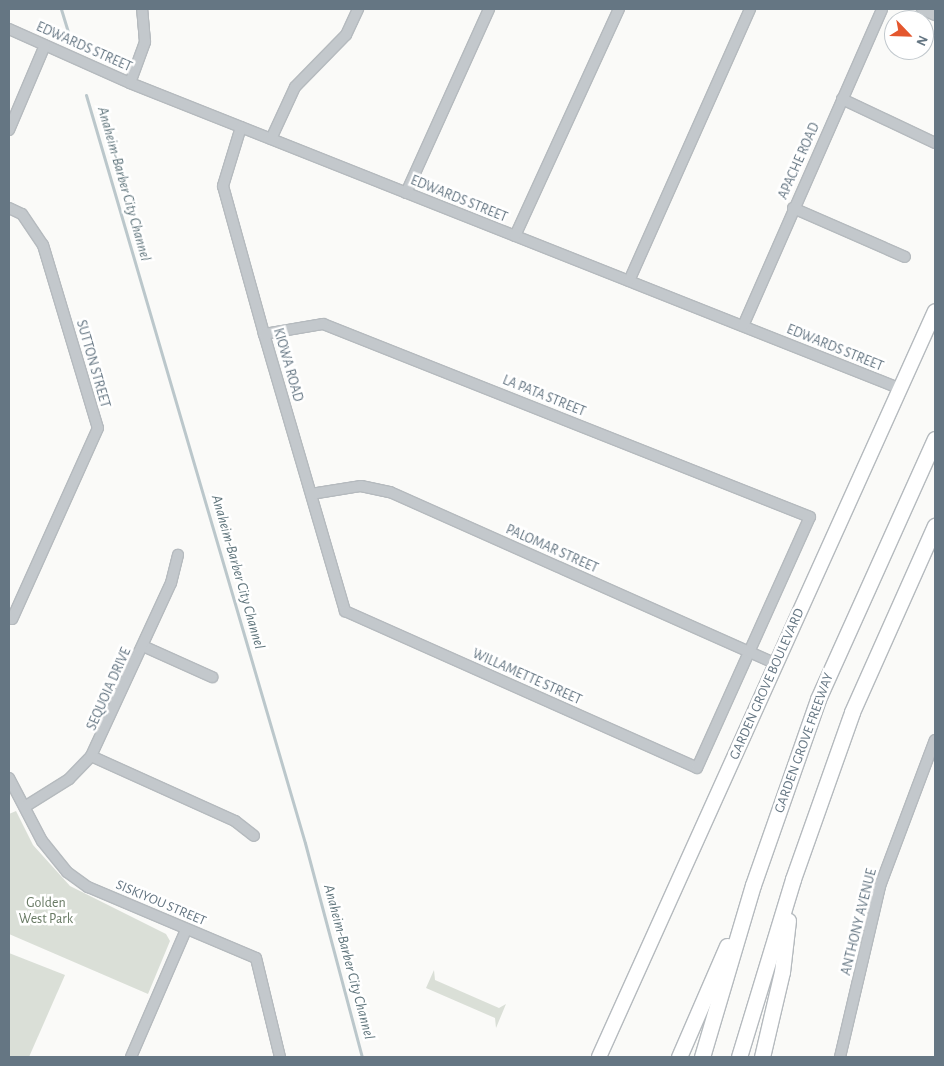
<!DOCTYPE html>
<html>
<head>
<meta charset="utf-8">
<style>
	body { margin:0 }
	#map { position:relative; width:944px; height:1066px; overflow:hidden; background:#fafaf8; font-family:"Alegreya Sans",sans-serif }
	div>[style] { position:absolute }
	.green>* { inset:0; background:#dadfd7 }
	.stream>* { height:3px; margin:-1.5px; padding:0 1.5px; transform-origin:1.5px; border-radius:1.5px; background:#bbc7cb }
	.roads { filter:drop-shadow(1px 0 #b5babe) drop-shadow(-1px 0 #b5babe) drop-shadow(0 1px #b5babe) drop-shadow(0 -1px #b5babe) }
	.minor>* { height:10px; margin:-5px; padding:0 5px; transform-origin:5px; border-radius:5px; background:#c3c8cc }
	.major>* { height:14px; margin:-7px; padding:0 7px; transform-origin:7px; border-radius:7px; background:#fff }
	.highway>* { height:15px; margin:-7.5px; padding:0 7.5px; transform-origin:7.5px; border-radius:7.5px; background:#fff }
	span { translate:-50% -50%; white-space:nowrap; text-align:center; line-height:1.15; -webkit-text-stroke:5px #fff; paint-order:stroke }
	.street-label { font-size:14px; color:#657683 }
	.park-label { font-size:14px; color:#687a64 }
	.water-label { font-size:15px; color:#60757c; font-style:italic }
	.frame { position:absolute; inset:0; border:10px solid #657683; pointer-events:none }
	.north { position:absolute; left:884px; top:10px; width:50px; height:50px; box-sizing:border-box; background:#fff; border:1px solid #c1c8cd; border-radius:50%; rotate:114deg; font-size:14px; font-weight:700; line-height:20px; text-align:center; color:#657683 }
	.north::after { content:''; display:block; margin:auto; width:18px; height:22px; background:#e4572e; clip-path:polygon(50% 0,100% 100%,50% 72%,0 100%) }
</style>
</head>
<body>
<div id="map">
	<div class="green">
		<div style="clip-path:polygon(16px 811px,33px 845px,70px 886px,166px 934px,170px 941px,148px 994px,9px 934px,9px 814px)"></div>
		<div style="clip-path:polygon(9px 953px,65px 975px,29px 1057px,9px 1057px)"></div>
		<div style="clip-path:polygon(434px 970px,435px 980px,499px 1008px,506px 1004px,496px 1028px,495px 1018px,426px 988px)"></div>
	</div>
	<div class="stream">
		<div style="left:61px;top:9px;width:34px;rotate:73deg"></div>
		<div style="left:86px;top:95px;width:779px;rotate:73.68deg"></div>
		<div style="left:305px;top:843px;width:221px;rotate:75.1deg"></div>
	</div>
	<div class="roads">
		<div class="minor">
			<div style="left:922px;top:9px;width:14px;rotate:25deg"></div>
			<div style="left:9px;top:29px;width:133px;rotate:24.1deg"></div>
			<div style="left:130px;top:83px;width:830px;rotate:21.65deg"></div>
			<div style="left:130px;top:83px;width:44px;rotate:-69.9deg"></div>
			<div style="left:145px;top:42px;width:33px;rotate:-95deg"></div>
			<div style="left:842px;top:99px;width:103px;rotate:25.3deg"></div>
			<div style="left:241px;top:127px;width:62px;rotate:107deg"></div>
			<div style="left:223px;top:186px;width:154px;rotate:74.5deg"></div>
			<div style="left:264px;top:334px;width:289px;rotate:73.7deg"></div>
			<div style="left:345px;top:611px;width:385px;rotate:24deg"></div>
			<div style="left:697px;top:768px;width:275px;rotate:-65.8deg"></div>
			<div style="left:810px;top:517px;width:524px;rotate:-158.38deg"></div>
			<div style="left:323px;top:324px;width:60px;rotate:170.4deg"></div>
			<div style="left:9px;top:130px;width:92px;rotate:-67deg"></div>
			<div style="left:271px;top:139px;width:57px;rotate:-65.2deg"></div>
			<div style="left:295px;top:87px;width:73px;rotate:-45.6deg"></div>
			<div style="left:346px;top:35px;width:29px;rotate:-65deg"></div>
			<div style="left:406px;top:193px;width:202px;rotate:-65.7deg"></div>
			<div style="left:9px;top:208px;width:14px;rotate:25deg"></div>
			<div style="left:22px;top:214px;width:37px;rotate:56deg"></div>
			<div style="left:43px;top:245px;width:191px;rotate:73.3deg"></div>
			<div style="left:98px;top:428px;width:209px;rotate:114.2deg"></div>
			<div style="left:12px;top:619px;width:4px;rotate:-146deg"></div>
			<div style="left:793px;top:208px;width:122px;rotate:23.6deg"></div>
			<div style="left:515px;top:236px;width:250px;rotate:-65.4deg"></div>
			<div style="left:629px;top:281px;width:298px;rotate:-66deg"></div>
			<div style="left:743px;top:326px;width:346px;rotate:-66.3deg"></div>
			<div style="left:311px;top:494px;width:51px;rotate:-9.1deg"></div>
			<div style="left:361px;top:486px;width:30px;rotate:12deg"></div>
			<div style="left:390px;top:492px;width:423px;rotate:24deg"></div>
			<div style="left:143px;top:646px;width:76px;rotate:24.2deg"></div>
			<div style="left:91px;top:756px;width:158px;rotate:24.3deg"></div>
			<div style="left:235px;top:821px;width:24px;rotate:38deg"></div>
			<div style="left:9px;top:778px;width:71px;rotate:62.4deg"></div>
			<div style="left:42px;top:841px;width:40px;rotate:51deg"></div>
			<div style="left:67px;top:872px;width:26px;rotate:36deg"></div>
			<div style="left:88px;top:887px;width:182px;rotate:22.9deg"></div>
			<div style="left:256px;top:958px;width:102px;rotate:76.4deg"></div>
			<div style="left:26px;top:806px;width:51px;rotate:-32.1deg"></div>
			<div style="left:69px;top:779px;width:32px;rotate:-46deg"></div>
			<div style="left:91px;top:756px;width:191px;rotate:-65.2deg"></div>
			<div style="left:171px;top:583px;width:29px;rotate:-76deg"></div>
			<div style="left:131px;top:1057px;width:138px;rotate:-66.6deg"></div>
			<div style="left:840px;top:1057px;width:176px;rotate:-76.8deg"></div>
			<div style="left:880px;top:886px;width:156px;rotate:-69.4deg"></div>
		</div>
		<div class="major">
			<div style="left:599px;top:1057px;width:818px;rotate:-65.75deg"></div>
		</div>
		<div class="highway">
			<div style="left:679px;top:1057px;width:121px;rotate:-66.6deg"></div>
			<div style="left:702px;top:1057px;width:179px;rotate:-73.5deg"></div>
			<div style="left:753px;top:885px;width:197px;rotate:-70.7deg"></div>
			<div style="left:818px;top:699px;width:285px;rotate:-65.8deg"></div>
			<div style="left:739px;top:1057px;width:186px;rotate:-73.1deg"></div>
			<div style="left:793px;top:879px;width:177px;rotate:-70.5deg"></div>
			<div style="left:852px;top:712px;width:204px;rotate:-66deg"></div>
			<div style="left:762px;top:1057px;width:87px;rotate:-76.8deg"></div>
			<div style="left:782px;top:972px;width:52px;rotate:-83.4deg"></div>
		</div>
	</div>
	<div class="street-label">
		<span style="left:84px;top:47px;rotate:24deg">EDWARDS STREET</span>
		<span style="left:799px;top:161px;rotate:-66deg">APACHE ROAD</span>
		<span style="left:459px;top:199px;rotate:22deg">EDWARDS STREET</span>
		<span style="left:835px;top:348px;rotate:22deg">EDWARDS STREET</span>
		<span style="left:93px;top:364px;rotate:74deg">SUTTON STREET</span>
		<span style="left:288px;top:365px;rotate:74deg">KIOWA ROAD</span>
		<span style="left:544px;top:396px;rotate:22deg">LA PATA STREET</span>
		<span style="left:552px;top:549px;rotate:24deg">PALOMAR STREET</span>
		<span style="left:527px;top:677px;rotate:24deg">WILLAMETTE STREET</span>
		<span style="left:767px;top:684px;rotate:-66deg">GARDEN GROVE BOULEVARD</span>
		<span style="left:109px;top:689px;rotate:-66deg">SEQUOIA DRIVE</span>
		<span style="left:804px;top:743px;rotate:-70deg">GARDEN GROVE FREEWAY</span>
		<span style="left:161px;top:903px;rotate:23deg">SISKIYOU STREET</span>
		<span style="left:859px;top:922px;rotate:-76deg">ANTHONY AVENUE</span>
	</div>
	<div class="park-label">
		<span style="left:46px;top:911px">Golden<br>West Park</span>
	</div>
	<div class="water-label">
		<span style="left:124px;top:184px;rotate:74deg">Anaheim-Barber City Channel</span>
		<span style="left:238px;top:572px;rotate:74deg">Anaheim-Barber City Channel</span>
		<span style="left:349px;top:962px;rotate:75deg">Anaheim-Barber City Channel</span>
	</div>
	<div class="frame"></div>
	<div class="north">N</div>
</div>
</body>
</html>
